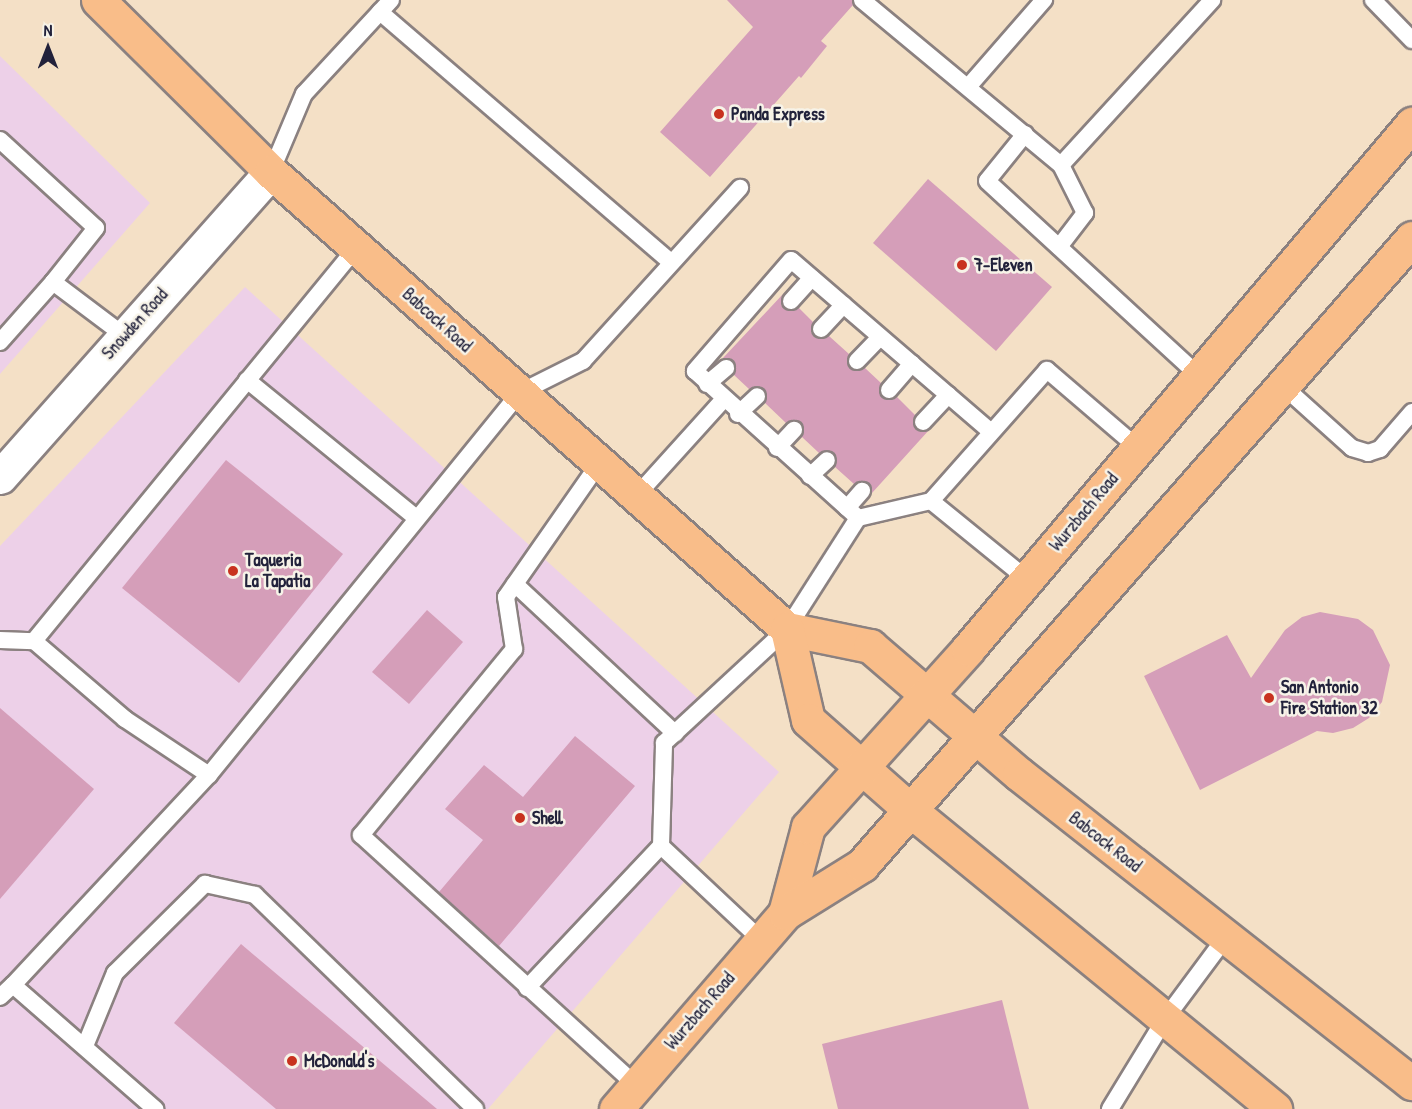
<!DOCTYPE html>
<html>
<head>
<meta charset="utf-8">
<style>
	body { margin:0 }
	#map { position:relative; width:1412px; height:1109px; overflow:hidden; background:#f4e0c6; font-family:"Patrick Hand",sans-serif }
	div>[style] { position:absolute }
	.built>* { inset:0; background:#edd0e8 }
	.building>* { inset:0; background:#d59eb9 }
	.roads { filter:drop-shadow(2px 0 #8b8180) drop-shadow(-2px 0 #8b8180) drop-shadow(0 2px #8b8180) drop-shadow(0 -2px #8b8180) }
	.service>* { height:16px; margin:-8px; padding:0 8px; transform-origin:8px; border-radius:8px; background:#fff }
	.minor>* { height:33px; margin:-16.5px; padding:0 16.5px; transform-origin:16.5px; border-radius:16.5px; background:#fff }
	.primary>* { height:33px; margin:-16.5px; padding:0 16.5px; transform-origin:16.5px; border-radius:16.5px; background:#f9bd89 }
	.dots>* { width:16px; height:16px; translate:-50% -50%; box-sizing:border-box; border:3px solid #f7f3e8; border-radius:50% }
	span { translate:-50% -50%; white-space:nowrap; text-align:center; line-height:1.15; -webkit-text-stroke:5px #f7f3e8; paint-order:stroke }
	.poi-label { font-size:18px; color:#22223b; font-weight:700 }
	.left { translate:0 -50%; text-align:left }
	.street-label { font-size:18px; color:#22223b }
	.north { position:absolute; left:18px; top:18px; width:60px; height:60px; -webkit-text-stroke:4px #f7f3e8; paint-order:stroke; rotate:0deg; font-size:16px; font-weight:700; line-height:24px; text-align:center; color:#22223b }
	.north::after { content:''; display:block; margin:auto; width:21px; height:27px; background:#22223b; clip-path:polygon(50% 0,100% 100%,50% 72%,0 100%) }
</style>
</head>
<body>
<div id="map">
	<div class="built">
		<div style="clip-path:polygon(0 56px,150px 203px,0 374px)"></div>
		<div style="clip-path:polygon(245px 287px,779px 772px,488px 1109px,0 1109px,0 546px)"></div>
	</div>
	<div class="building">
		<div style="clip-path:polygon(727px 0,852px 0,853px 5px,821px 41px,827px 46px,801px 78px,799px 76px,710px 177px,660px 132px,753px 27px)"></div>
		<div style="clip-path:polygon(928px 179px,1052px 287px,996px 351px,873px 243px)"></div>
		<div style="clip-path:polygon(783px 294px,781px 304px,784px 309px,799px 308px,813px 322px,811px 332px,814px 337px,829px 336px,849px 354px,850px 369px,865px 368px,881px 383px,882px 397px,887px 400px,897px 397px,915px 415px,915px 429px,929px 430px,872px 493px,868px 483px,854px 484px,835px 467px,834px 452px,819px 453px,802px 437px,802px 423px,796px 420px,786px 423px,765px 403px,764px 388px,749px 389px,734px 375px,734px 362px,723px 358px)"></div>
		<div style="clip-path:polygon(226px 460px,343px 554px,239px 683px,122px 588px)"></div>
		<div style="clip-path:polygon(427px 610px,463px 642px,409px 704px,372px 672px)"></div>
		<div style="clip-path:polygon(1320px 612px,1358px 619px,1373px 630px,1390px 665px,1382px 702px,1369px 718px,1353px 728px,1333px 733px,1317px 731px,1200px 790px,1144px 676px,1227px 635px,1251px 678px,1285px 630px,1302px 617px)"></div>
		<div style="clip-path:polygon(0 708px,94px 789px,0 899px)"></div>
		<div style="clip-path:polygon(575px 736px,635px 786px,499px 946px,439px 892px,483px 840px,445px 809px,484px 765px,523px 797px)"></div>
		<div style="clip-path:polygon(241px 944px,437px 1109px,276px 1109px,174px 1023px)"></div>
		<div style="clip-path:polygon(1002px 1000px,1029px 1109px,838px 1109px,822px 1044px)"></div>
	</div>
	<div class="roads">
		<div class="service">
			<div style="left:862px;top:0;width:259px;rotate:39.7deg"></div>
			<div style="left:1061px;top:165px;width:224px;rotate:-47.5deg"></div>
			<div style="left:1373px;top:0;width:56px;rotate:45.7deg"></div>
			<div style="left:380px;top:12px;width:384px;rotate:40.7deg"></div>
			<div style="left:968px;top:87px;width:116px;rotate:-48.9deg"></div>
			<div style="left:1025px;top:134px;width:60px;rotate:129deg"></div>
			<div style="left:987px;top:181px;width:288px;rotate:42.6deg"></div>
			<div style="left:0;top:140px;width:130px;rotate:42.5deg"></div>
			<div style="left:96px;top:228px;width:69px;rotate:128.5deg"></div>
			<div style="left:53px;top:282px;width:90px;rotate:36.9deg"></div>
			<div style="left:271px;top:172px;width:85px;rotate:-67.1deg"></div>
			<div style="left:304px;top:94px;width:128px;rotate:-47.2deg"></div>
			<div style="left:1059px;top:247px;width:43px;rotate:-52.6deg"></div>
			<div style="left:1085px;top:213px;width:54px;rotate:-116.6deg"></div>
			<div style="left:356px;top:248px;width:508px;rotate:129.33deg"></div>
			<div style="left:34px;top:641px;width:120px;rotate:40.6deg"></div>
			<div style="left:125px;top:719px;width:101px;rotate:33.7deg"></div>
			<div style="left:209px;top:775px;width:492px;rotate:-50.9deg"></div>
			<div style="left:519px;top:393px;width:72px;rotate:-26.6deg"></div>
			<div style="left:583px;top:361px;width:234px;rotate:-47.8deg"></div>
			<div style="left:791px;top:301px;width:31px;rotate:-48deg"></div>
			<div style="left:821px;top:329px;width:33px;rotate:-47deg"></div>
			<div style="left:0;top:342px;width:80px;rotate:-48.5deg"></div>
			<div style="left:857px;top:361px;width:33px;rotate:-46deg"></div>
			<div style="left:247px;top:380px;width:218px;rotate:39.2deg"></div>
			<div style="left:707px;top:384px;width:25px;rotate:-40deg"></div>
			<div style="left:1282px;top:385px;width:94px;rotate:42deg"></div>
			<div style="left:1352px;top:448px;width:17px;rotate:17deg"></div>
			<div style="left:1368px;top:453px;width:13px;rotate:-18deg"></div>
			<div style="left:1380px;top:449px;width:49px;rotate:-49.1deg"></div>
			<div style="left:889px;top:390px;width:35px;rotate:-49deg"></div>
			<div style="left:738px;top:414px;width:26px;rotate:-43deg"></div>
			<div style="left:923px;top:422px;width:37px;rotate:-47deg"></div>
			<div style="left:990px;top:431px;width:262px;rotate:-139.3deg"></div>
			<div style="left:791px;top:260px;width:147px;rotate:130.9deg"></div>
			<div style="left:695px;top:371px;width:219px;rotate:42deg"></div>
			<div style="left:858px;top:518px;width:75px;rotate:-13.1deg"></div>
			<div style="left:931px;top:501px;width:175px;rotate:-48.5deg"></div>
			<div style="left:1047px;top:370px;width:120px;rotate:40.6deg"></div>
			<div style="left:777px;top:448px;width:25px;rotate:-47deg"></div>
			<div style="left:598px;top:465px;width:161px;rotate:124.9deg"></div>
			<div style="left:506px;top:597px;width:53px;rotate:81.3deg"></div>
			<div style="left:514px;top:649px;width:241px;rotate:129.4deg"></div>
			<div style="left:361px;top:835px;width:372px;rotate:42.3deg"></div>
			<div style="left:810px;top:476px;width:23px;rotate:-43deg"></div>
			<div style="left:638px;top:494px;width:127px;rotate:-47.9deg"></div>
			<div style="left:931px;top:501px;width:124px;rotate:39.1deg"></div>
			<div style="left:847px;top:508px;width:23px;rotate:-49deg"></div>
			<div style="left:515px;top:584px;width:219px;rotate:43deg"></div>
			<div style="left:0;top:640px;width:34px;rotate:2deg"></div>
			<div style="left:661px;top:846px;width:103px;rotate:-88.3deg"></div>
			<div style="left:664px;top:743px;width:168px;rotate:-42.8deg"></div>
			<div style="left:787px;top:629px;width:132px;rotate:-57.4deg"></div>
			<div style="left:13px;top:985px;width:287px;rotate:-47deg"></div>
			<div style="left:527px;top:988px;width:195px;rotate:-46.7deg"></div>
			<div style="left:661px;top:846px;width:137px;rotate:43.2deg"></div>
			<div style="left:0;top:997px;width:18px;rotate:-43deg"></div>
			<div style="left:13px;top:985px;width:189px;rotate:41.1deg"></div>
			<div style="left:85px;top:1046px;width:79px;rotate:-67.7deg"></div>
			<div style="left:115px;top:973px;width:127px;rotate:-44.7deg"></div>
			<div style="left:205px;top:884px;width:51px;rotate:12.4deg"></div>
			<div style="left:255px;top:895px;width:307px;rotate:44.2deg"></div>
			<div style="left:1110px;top:1109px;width:105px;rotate:-58.6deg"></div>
			<div style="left:1165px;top:1019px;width:102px;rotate:-53.4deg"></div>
		</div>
		<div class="minor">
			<div style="left:0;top:477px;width:408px;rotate:-48.4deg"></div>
		</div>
		<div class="primary">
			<div style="left:98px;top:0;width:244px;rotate:44.8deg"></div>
			<div style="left:271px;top:172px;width:689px;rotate:41.53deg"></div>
			<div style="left:787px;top:629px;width:85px;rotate:11.6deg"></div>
			<div style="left:870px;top:646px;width:196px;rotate:40.7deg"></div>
			<div style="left:1019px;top:774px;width:500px;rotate:38.2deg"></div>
			<div style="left:787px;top:629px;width:93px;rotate:77deg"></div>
			<div style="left:808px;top:720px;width:136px;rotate:41.4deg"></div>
			<div style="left:910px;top:810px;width:472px;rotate:39.3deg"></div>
			<div style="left:785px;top:913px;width:89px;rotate:-75deg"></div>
			<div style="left:808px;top:827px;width:239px;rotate:-48deg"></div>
			<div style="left:968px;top:649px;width:688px;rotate:-49.78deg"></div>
			<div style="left:616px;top:1109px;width:259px;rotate:-49.2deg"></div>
			<div style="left:785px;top:913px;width:91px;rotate:-31.9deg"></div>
			<div style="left:862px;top:865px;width:834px;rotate:-48.74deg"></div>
		</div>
	</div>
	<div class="dots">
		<div style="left:719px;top:114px;background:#c8321e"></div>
		<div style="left:962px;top:265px;background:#c8321e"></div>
		<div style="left:233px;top:571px;background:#c8321e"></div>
		<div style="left:1269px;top:698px;background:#c8321e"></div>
		<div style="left:520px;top:818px;background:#c8321e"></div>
		<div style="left:292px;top:1061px;background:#c8321e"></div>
	</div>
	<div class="poi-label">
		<span class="left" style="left:731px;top:114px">Panda Express</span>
		<span class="left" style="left:974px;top:265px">7-Eleven</span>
		<span class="left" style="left:245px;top:571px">Taqueria<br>La Tapatia</span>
		<span class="left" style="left:1281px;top:698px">San Antonio<br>Fire Station 32</span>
		<span class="left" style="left:532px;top:818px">Shell</span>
		<span class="left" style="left:304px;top:1061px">McDonald's</span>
	</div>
	<div class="street-label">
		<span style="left:437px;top:320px;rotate:42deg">Babcock Road</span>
		<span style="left:135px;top:324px;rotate:-48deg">Snowden Road</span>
		<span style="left:1084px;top:512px;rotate:-50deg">Wurzbach Road</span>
		<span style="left:1105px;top:842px;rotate:38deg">Babcock Road</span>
		<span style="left:700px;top:1011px;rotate:-49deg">Wurzbach Road</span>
	</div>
	<div class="north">N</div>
</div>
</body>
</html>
